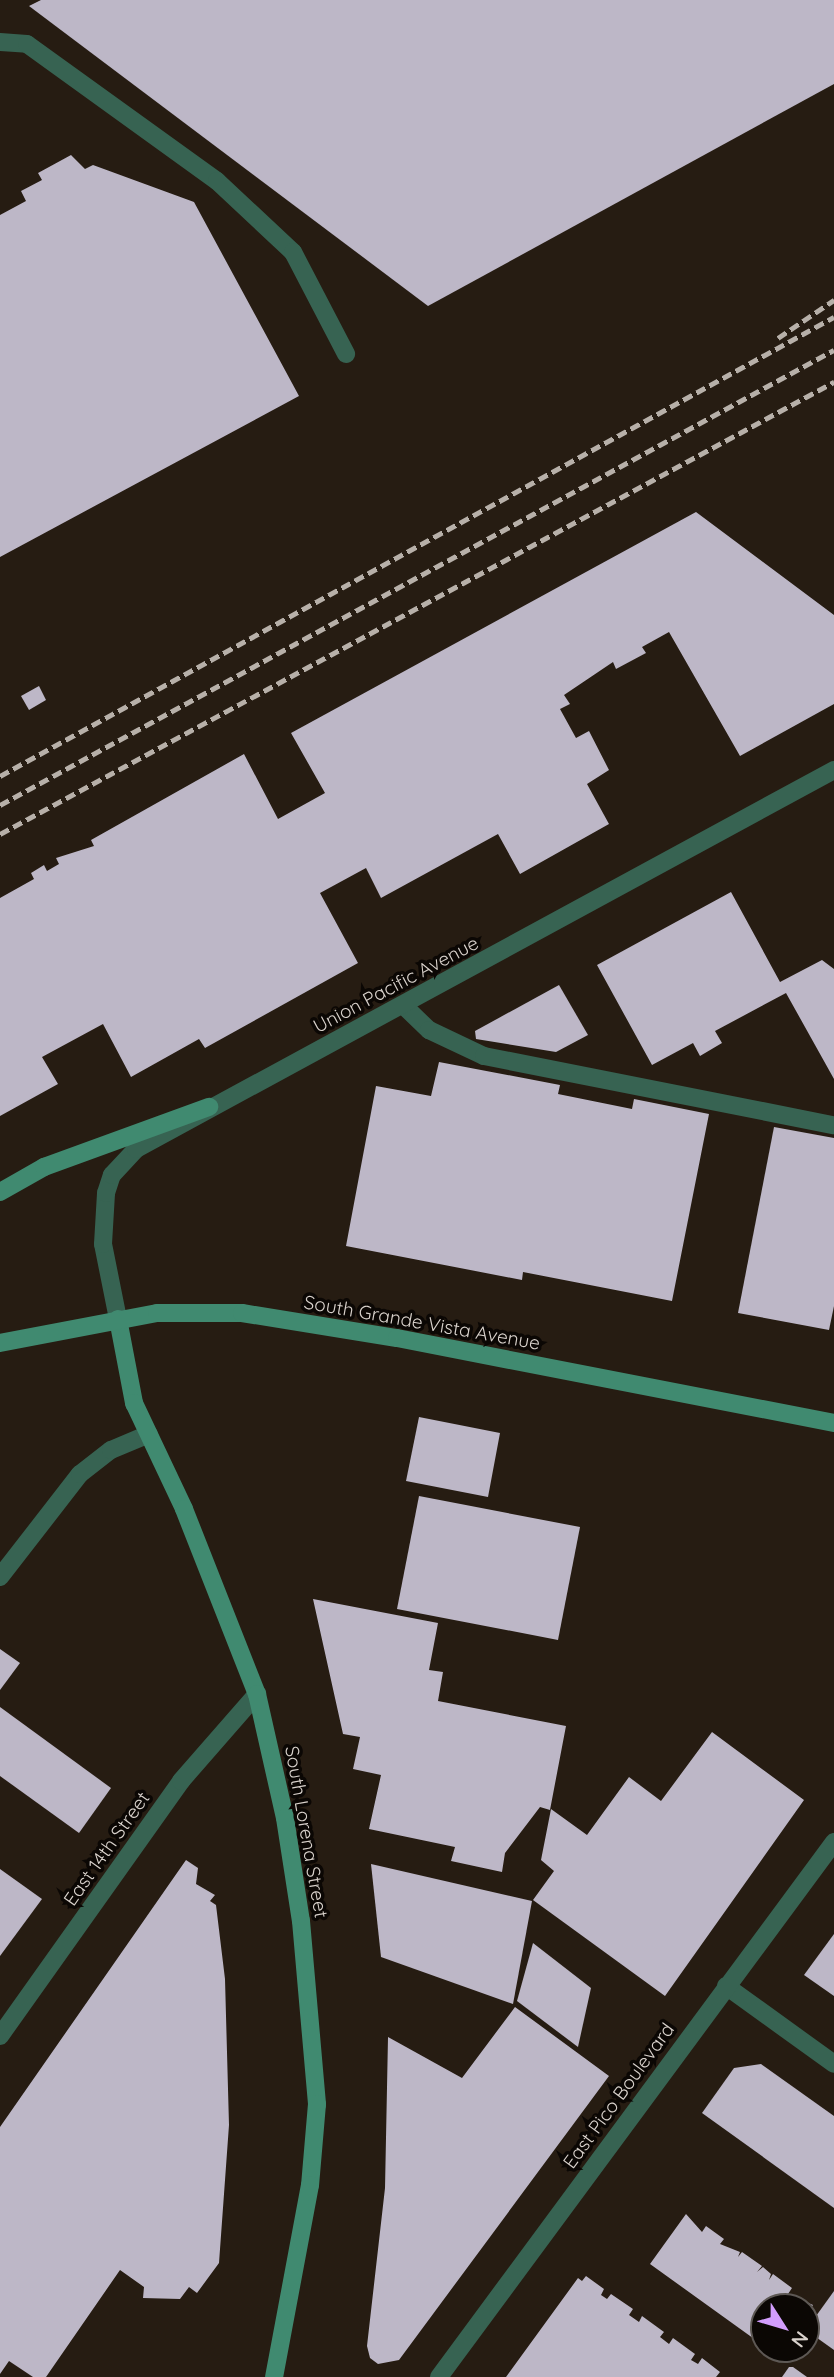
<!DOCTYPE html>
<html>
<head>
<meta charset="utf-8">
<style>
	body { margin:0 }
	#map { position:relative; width:834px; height:2377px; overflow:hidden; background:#261c12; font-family:Quicksand,sans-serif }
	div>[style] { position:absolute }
	.building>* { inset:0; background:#bdb7c7 }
	.lane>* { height:18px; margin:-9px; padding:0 9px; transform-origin:9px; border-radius:9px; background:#376352 }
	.street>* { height:18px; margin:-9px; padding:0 9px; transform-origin:9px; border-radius:9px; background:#376352 }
	.secondary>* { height:18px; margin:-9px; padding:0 9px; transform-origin:9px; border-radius:9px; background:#408a70 }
	.rail>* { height:5px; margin-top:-2.5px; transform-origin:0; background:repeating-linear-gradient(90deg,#b7b0a9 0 10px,transparent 0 15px) }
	span { translate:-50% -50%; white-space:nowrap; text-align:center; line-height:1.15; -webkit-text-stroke:7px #0b0704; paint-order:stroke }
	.street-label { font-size:19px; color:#d9d2cc }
	.north { position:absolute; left:750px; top:2293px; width:70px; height:70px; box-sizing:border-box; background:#0b0704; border:2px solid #5d5854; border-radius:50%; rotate:127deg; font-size:19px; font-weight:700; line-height:28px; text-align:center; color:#d9d2cc }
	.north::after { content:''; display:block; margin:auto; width:24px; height:32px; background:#d29dfd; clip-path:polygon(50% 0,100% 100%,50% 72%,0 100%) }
</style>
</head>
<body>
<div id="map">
	<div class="building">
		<div style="clip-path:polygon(41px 0,834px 0,834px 84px,428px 306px,29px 6px)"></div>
		<div style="clip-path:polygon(71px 155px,85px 169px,93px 165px,194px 202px,299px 396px,0 557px,0 215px,26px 201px,21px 191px,42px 180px,38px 173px)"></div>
		<div style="clip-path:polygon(696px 512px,834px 615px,834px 704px,740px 756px,669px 632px,642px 647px,646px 653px,616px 669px,613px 662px,564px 695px,570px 704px,560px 709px,576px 738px,589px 731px,609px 770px,587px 784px,609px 824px,520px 874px,498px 834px,381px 898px,366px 868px,320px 893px,358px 963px,205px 1048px,199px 1039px,131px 1077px,103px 1024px,42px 1057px,58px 1084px,0 1116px,0 898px,34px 879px,31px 873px,44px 865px,47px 871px,59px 864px,56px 858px,94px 846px,91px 840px,244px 754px,278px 819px,325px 793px,291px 733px)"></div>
		<div style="clip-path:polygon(39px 686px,46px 700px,29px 710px,21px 696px)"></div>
		<div style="clip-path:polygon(731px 892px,780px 982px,822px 960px,834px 969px,834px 1079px,786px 993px,715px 1031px,722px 1043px,700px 1056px,693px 1043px,652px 1065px,597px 965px)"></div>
		<div style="clip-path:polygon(559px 985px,588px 1035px,556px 1052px,476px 1039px,475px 1031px)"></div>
		<div style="clip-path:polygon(439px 1062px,560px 1085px,558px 1094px,632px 1109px,634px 1099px,709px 1114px,672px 1301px,523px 1272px,522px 1280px,346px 1246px,376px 1086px,431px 1096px)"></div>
		<div style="clip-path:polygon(774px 1127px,834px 1138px,834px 1306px,829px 1330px,738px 1313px)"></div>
		<div style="clip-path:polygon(419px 1417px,500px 1433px,488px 1497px,406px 1481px)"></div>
		<div style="clip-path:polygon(419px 1496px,580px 1527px,558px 1640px,397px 1609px)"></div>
		<div style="clip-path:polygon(313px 1599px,438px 1623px,429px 1670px,443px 1672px,438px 1701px,566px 1726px,550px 1810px,540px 1807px,505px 1853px,502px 1872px,451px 1861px,455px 1847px,369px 1829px,381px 1775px,353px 1769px,360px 1737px,343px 1734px)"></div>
		<div style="clip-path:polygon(0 1649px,20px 1663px,0 1690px)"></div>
		<div style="clip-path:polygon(0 1707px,111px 1788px,79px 1833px,0 1776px)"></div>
		<div style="clip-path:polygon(712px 1732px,804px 1800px,665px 1996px,533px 1900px,554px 1871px,541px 1860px,551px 1809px,587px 1835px,629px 1777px,661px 1801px)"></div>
		<div style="clip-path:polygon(186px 1860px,198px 1868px,196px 1884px,215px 1895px,210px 1901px,216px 1905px,225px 1979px,229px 2125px,219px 2263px,197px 2293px,189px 2287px,180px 2299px,143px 2298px,144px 2287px,120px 2270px,46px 2377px,33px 2377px,9px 2361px,0 2374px,0 2127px)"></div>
		<div style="clip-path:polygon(371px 1864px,532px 1901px,513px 2004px,381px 1957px)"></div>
		<div style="clip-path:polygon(0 1869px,42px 1899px,0 1956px)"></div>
		<div style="clip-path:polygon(834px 1934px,834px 1996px,804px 1975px)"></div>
		<div style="clip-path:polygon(533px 1943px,591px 1988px,578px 2047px,517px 2001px)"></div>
		<div style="clip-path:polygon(515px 2007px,609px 2076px,399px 2360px,378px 2364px,370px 2358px,367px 2346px,385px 2188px,388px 2037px,462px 2078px)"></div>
		<div style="clip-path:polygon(761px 2064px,834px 2116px,834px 2208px,702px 2113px,734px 2068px)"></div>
		<div style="clip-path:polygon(686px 2214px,702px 2232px,706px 2226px,724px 2239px,720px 2244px,740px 2252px,738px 2257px,742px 2252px,762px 2266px,757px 2272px,763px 2267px,771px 2274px,769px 2280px,773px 2274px,792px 2288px,788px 2294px,813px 2305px,806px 2315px,806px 2307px,764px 2307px,764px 2346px,650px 2264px)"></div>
		<div style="clip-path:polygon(586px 2276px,604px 2289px,601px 2295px,607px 2299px,611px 2294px,633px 2309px,629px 2315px,639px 2322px,642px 2316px,664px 2332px,660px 2337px,669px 2344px,673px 2338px,695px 2354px,691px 2360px,698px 2364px,702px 2358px,720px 2372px,716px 2377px,506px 2377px,578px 2278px,582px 2281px)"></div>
		<div style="clip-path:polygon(834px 2291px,834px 2350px,806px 2330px)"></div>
		<div style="clip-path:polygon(789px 2367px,793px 2367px,807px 2377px,782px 2377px)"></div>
	</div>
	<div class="lane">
		<div style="left:0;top:42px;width:27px;rotate:4deg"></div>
		<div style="left:27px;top:44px;width:234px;rotate:35.8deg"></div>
		<div style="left:217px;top:181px;width:104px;rotate:43.1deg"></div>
		<div style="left:293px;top:252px;width:115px;rotate:62.5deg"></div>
		<div style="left:404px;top:1006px;width:35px;rotate:44deg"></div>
		<div style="left:429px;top:1030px;width:61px;rotate:25.3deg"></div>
		<div style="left:484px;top:1056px;width:357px;rotate:11.2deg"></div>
		<div style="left:0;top:1577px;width:130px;rotate:-52.2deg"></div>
		<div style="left:80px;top:1474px;width:39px;rotate:-38deg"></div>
		<div style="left:111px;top:1450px;width:41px;rotate:-22.8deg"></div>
	</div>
	<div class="street">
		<div style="left:118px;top:1319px;width:76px;rotate:-101.3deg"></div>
		<div style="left:103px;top:1244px;width:51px;rotate:-86.6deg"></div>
		<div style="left:106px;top:1193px;width:19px;rotate:-72deg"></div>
		<div style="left:112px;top:1175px;width:35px;rotate:-47deg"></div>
		<div style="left:136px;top:1149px;width:794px;rotate:-28.5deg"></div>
		<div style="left:726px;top:1986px;width:133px;rotate:35.8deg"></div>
		<div style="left:0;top:2036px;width:313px;rotate:-54.6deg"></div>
		<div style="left:181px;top:1781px;width:116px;rotate:-48.9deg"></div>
		<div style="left:439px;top:2377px;width:665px;rotate:-53.56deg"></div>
	</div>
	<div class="secondary">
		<div style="left:0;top:1192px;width:51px;rotate:-29.6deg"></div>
		<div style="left:44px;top:1167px;width:176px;rotate:-20deg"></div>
		<div style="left:118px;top:1319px;width:86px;rotate:79.2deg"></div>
		<div style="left:134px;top:1403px;width:117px;rotate:64.7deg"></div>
		<div style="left:184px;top:1509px;width:199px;rotate:68.5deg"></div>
		<div style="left:257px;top:1694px;width:127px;rotate:77.3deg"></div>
		<div style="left:285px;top:1818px;width:104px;rotate:81.2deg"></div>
		<div style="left:301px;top:1921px;width:184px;rotate:85deg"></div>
		<div style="left:317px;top:2104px;width:81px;rotate:94.9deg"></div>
		<div style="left:310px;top:2185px;width:195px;rotate:100.6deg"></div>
		<div style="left:0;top:1343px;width:160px;rotate:-10.8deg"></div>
		<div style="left:157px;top:1313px;width:85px"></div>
		<div style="left:242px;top:1313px;width:157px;rotate:9.2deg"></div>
		<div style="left:397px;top:1338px;width:445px;rotate:11deg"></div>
	</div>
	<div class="rail">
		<div style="left:778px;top:338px;width:68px;rotate:-34.2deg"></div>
		<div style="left:0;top:776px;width:952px;rotate:-28.83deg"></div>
		<div style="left:0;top:805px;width:950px;rotate:-28.62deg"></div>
		<div style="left:0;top:834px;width:949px;rotate:-28.46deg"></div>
	</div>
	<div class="street-label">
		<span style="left:396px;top:985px;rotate:-28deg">Union Pacific Avenue</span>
		<span style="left:422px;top:1323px;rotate:10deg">South Grande Vista Avenue</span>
		<span style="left:306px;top:1832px;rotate:80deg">South Lorena Street</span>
		<span style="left:107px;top:1849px;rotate:-55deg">East 14th Street</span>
		<span style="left:619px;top:2096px;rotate:-54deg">East Pico Boulevard</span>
	</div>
	<div class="north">N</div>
</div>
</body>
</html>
